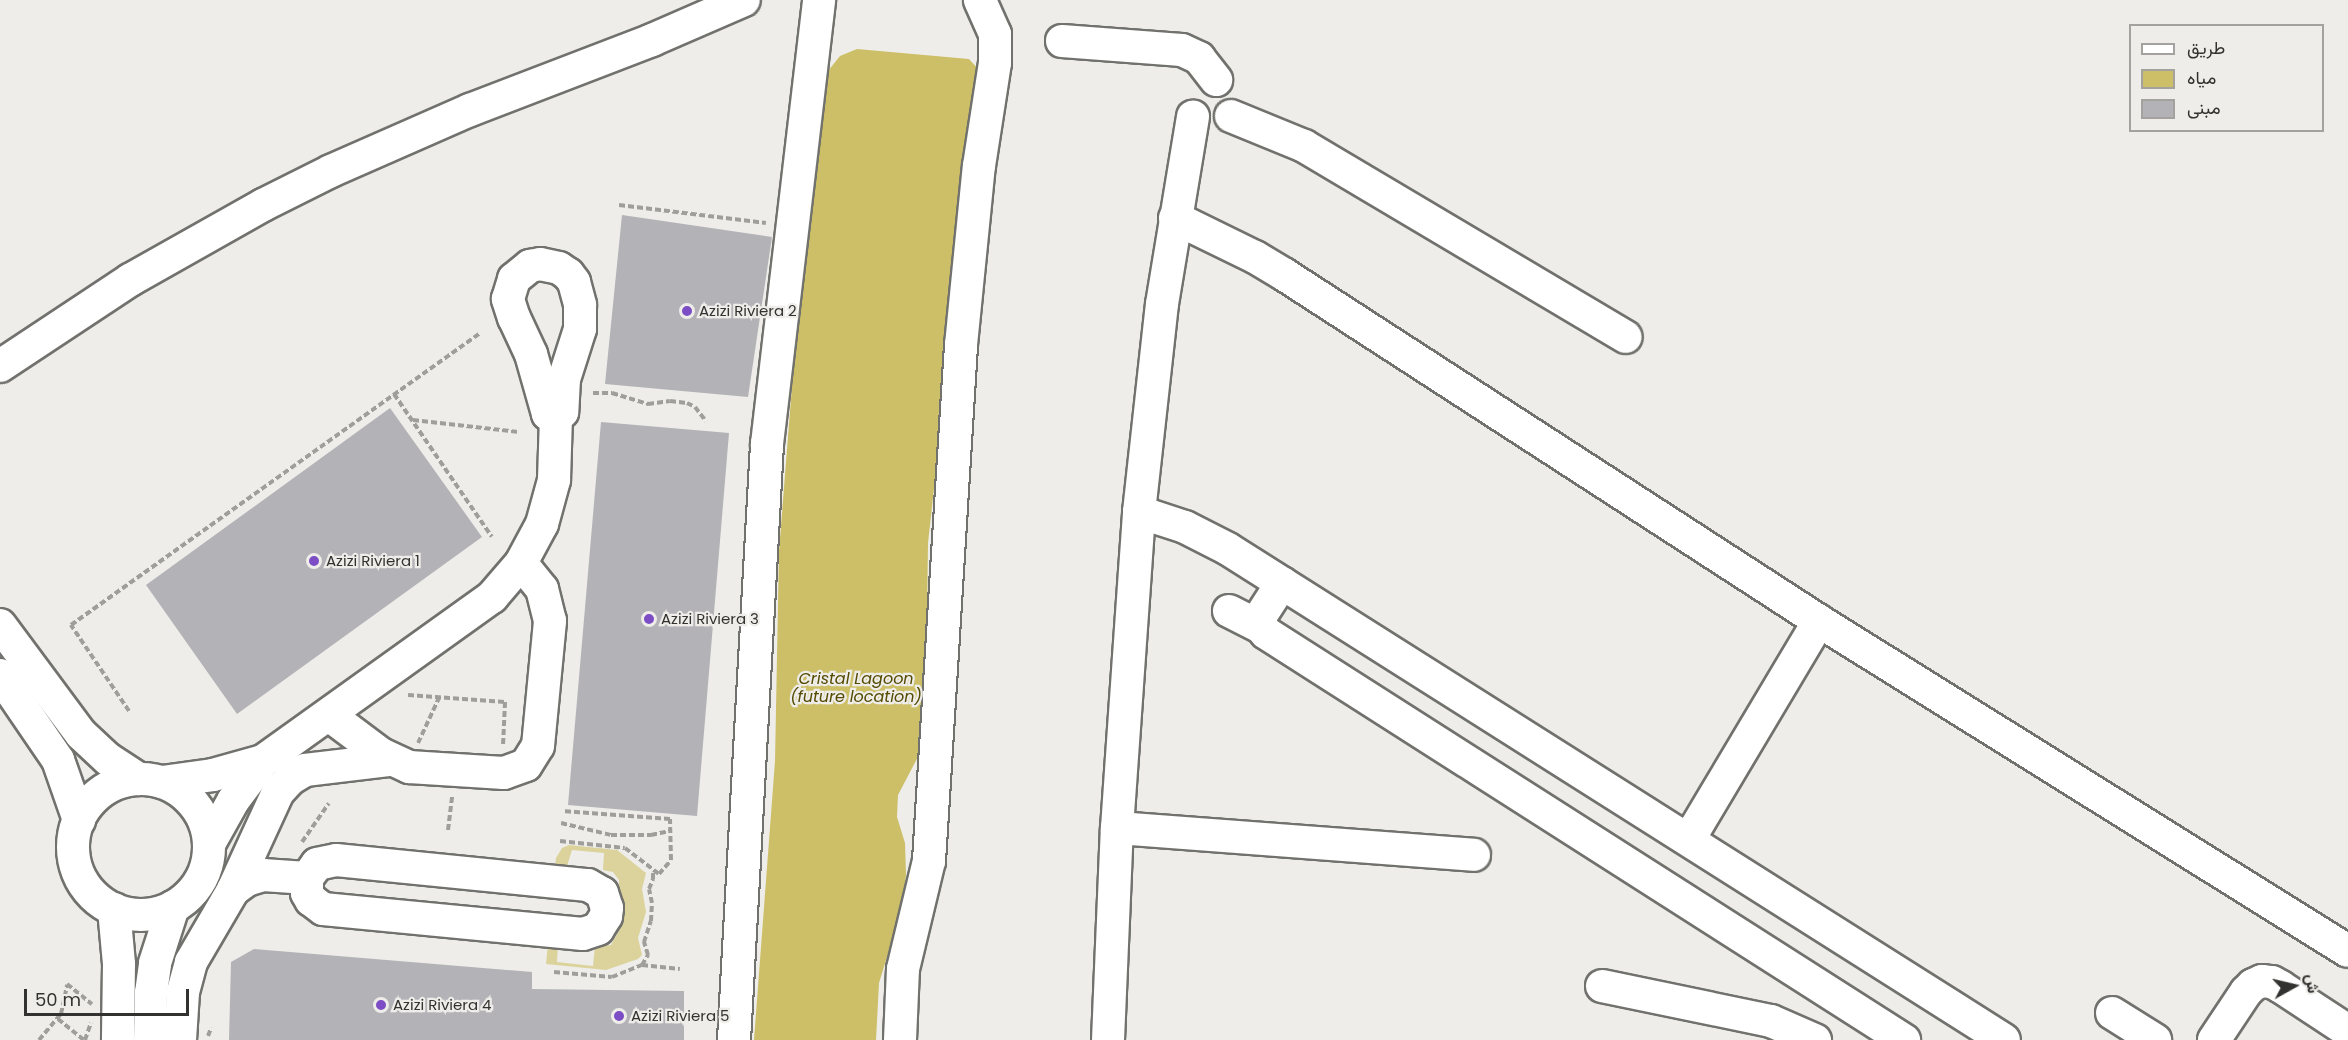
<!DOCTYPE html>
<html>
<head>
<meta charset="utf-8">
<style>
	body { margin:0 }
	#map { position:relative; width:2348px; height:1040px; overflow:hidden; background:#eeede9; font-family:Poppins,Vazirmatn,sans-serif }
	div>[style] { position:absolute }
	.green>* { inset:0; background:#dbd39b }
	.water>* { inset:0; background:#ccbf67 }
	.building>* { inset:0; background:#b3b2b6 }
	.path>* { height:4px; margin-top:-2px; transform-origin:0; background:repeating-linear-gradient(90deg,#9f9e9b 0 6px,transparent 0 9px) }
	.roads { filter:drop-shadow(2px 0 #71716d) drop-shadow(-2px 0 #71716d) drop-shadow(0 2px #71716d) drop-shadow(0 -2px #71716d) }
	.minor>* { height:32px; margin:-16px; padding:0 16px; transform-origin:16px; border-radius:16px; background:#fff }
	.minor>.ring { margin:-16px; padding:0; box-sizing:content-box; background:none; border:32px solid #fff; border-radius:50% }
	.dots>* { width:16px; height:16px; translate:-50% -50%; box-sizing:border-box; border:3px solid #eeede9; border-radius:50% }
	span { translate:-50% -50%; white-space:nowrap; text-align:center; line-height:1.15; -webkit-text-stroke:4.5px #eeede9; paint-order:stroke }
	.poi-label { font-size:15px; color:#323230 }
	.left { translate:0 -50%; text-align:left }
	.water-label { font-size:16px; color:#544a01; font-style:italic }
	.legend { position:absolute; left:2129px; top:24px; width:195px; height:108px; box-sizing:border-box; background:#eeede9; border:2px solid #a3a29f; margin:0; padding:8px 10px; list-style:none; font-size:18px; color:#323230 }
	.legend li { display:flex; align-items:center; gap:12px; height:30px }
	.legend b { width:30px; border:2px solid #a3a29f }
	.north { position:absolute; left:2264px; top:956px; width:60px; height:60px; -webkit-text-stroke:4px #eeede9; paint-order:stroke; rotate:82deg; font-size:16px; font-weight:700; line-height:24px; text-align:center; color:#323230 }
	.north::after { content:''; display:block; margin:auto; width:21px; height:27px; background:#323230; clip-path:polygon(50% 0,100% 100%,50% 72%,0 100%) }
	.scale { position:absolute; left:24px; top:989px; width:165px; height:27px; box-sizing:border-box; border:3px solid #323230; border-top:0; padding-left:8px; font-size:18px; line-height:21px; white-space:nowrap; color:#323230; -webkit-text-stroke:4px #eeede9; paint-order:stroke }
</style>
</head>
<body>
<div id="map">
	<div class="green">
		<div style="clip-path:polygon(569px 845px,617px 850px,646px 873px,642px 889px,646px 912px,638px 938px,642px 955px,638px 959px,606px 970px,546px 964px,548px 943px,558px 944px,557px 962px,593px 966px,595px 946px,611px 945px,617px 934px,619px 880px,613px 872px,603px 870px,604px 853px,572px 850px,567px 866px,555px 867px,556px 858px,562px 848px)"></div>
	</div>
	<div class="water">
		<div style="clip-path:polygon(857px 49px,969px 59px,980px 71px,928px 543px,927px 616px,930px 653px,921px 751px,898px 795px,897px 817px,905px 843px,906px 875px,901px 911px,879px 983px,876px 1040px,754px 1040px,775px 761px,779px 551px,795px 348px,826px 80px,828px 71px,840px 56px)"></div>
	</div>
	<div class="building">
		<div style="clip-path:polygon(622px 215px,772px 237px,748px 397px,605px 384px)"></div>
		<div style="clip-path:polygon(390px 408px,482px 537px,237px 714px,146px 585px)"></div>
		<div style="clip-path:polygon(601px 422px,729px 433px,697px 816px,568px 805px)"></div>
		<div style="clip-path:polygon(254px 949px,532px 972px,532px 989px,684px 991px,684px 1040px,229px 1040px,231px 962px)"></div>
	</div>
	<div class="path">
		<div style="left:619px;top:205px;width:148px;rotate:7deg"></div>
		<div style="left:593px;top:393px;width:19px"></div>
		<div style="left:612px;top:393px;width:38px;rotate:17deg"></div>
		<div style="left:648px;top:404px;width:22px;rotate:-8deg"></div>
		<div style="left:670px;top:401px;width:17px;rotate:7deg"></div>
		<div style="left:687px;top:403px;width:9px;rotate:27deg"></div>
		<div style="left:695px;top:407px;width:18px;rotate:52deg"></div>
		<div style="left:394px;top:394px;width:173px;rotate:55.6deg"></div>
		<div style="left:413px;top:420px;width:107px;rotate:6.5deg"></div>
		<div style="left:408px;top:695px;width:97px;rotate:4.1deg"></div>
		<div style="left:505px;top:702px;width:44px;rotate:92.6deg"></div>
		<div style="left:129px;top:711px;width:104px;rotate:-124deg"></div>
		<div style="left:71px;top:625px;width:503px;rotate:-35.52deg"></div>
		<div style="left:418px;top:743px;width:50px;rotate:-65deg"></div>
		<div style="left:561px;top:823px;width:51px;rotate:13.5deg"></div>
		<div style="left:611px;top:835px;width:40px"></div>
		<div style="left:651px;top:835px;width:19px;rotate:-12deg"></div>
		<div style="left:448px;top:830px;width:35px;rotate:-83deg"></div>
		<div style="left:560px;top:841px;width:65px;rotate:6.1deg"></div>
		<div style="left:625px;top:848px;width:43px;rotate:37.4deg"></div>
		<div style="left:659px;top:874px;width:18px;rotate:-49deg"></div>
		<div style="left:671px;top:860px;width:41px;rotate:-91.4deg"></div>
		<div style="left:670px;top:819px;width:108px;rotate:-175.8deg"></div>
		<div style="left:302px;top:842px;width:47px;rotate:-55.3deg"></div>
		<div style="left:642px;top:965px;width:12px;rotate:-59deg"></div>
		<div style="left:648px;top:955px;width:14px;rotate:-107deg"></div>
		<div style="left:644px;top:942px;width:22px;rotate:-72deg"></div>
		<div style="left:651px;top:921px;width:18px;rotate:-87deg"></div>
		<div style="left:652px;top:903px;width:14px;rotate:-102deg"></div>
		<div style="left:649px;top:889px;width:11px;rotate:-68deg"></div>
		<div style="left:653px;top:879px;width:9px;rotate:-90deg"></div>
		<div style="left:554px;top:972px;width:58px;rotate:4.9deg"></div>
		<div style="left:612px;top:977px;width:32px;rotate:-22deg"></div>
		<div style="left:642px;top:965px;width:38px;rotate:6deg"></div>
		<div style="left:67px;top:984px;width:32px;rotate:39deg"></div>
		<div style="left:58px;top:1019px;width:33px;rotate:39deg"></div>
		<div style="left:208px;top:1036px;width:9px;rotate:-69deg"></div>
		<div style="left:39px;top:1040px;width:34px;rotate:-50deg"></div>
		<div style="left:61px;top:1014px;width:30px;rotate:-78deg"></div>
		<div style="left:85px;top:1040px;width:18px;rotate:-71deg"></div>
	</div>
	<div class="roads">
		<div class="minor">
			<div style="left:1062px;top:41px;width:120px;rotate:4.3deg"></div>
			<div style="left:1182px;top:50px;width:19px;rotate:25deg"></div>
			<div style="left:1199px;top:58px;width:28px;rotate:52deg"></div>
			<div style="left:1231px;top:116px;width:79px;rotate:22.3deg"></div>
			<div style="left:1304px;top:146px;width:374px;rotate:30.7deg"></div>
			<div style="left:1175px;top:218px;width:89px;rotate:26deg"></div>
			<div style="left:1255px;top:257px;width:35px;rotate:31deg"></div>
			<div style="left:1285px;top:275px;width:636px;rotate:32.94deg"></div>
			<div style="left:1819px;top:621px;width:623px;rotate:31.96deg"></div>
			<div style="left:540px;top:264px;width:19px;rotate:12deg"></div>
			<div style="left:559px;top:268px;width:11px;rotate:34deg"></div>
			<div style="left:568px;top:274px;width:10px;rotate:53deg"></div>
			<div style="left:574px;top:282px;width:24px;rotate:75deg"></div>
			<div style="left:580px;top:305px;width:24px;rotate:90deg"></div>
			<div style="left:580px;top:329px;width:52px;rotate:107.7deg"></div>
			<div style="left:564px;top:379px;width:33px;rotate:93deg"></div>
			<div style="left:562px;top:412px;width:8px;rotate:135deg"></div>
			<div style="left:556px;top:418px;width:9px;rotate:-153deg"></div>
			<div style="left:548px;top:414px;width:62px;rotate:-105.8deg"></div>
			<div style="left:531px;top:354px;width:40px;rotate:-115deg"></div>
			<div style="left:514px;top:318px;width:20px;rotate:-108deg"></div>
			<div style="left:508px;top:299px;width:21px;rotate:-73deg"></div>
			<div style="left:514px;top:279px;width:21px;rotate:-39deg"></div>
			<div style="left:530px;top:266px;width:10px;rotate:-11deg"></div>
			<div style="left:0;top:366px;width:156px;rotate:-33.5deg"></div>
			<div style="left:130px;top:280px;width:153px;rotate:-29.4deg"></div>
			<div style="left:263px;top:205px;width:76px;rotate:-26.6deg"></div>
			<div style="left:331px;top:171px;width:152px;rotate:-23.7deg"></div>
			<div style="left:470px;top:110px;width:195px;rotate:-21deg"></div>
			<div style="left:652px;top:40px;width:100px;rotate:-23.5deg"></div>
			<div style="left:1139px;top:512px;width:48px;rotate:18.1deg"></div>
			<div style="left:1185px;top:527px;width:48px;rotate:27.1deg"></div>
			<div style="left:1228px;top:549px;width:918px;rotate:32.32deg"></div>
			<div style="left:1282px;top:583px;width:40px;rotate:122.9deg"></div>
			<div style="left:1260px;top:617px;width:11px;rotate:80deg"></div>
			<div style="left:1262px;top:628px;width:6px;rotate:51deg"></div>
			<div style="left:1266px;top:633px;width:757px;rotate:32.54deg"></div>
			<div style="left:1229px;top:611px;width:37px;rotate:27deg"></div>
			<div style="left:0;top:625px;width:136px;rotate:53.4deg"></div>
			<div style="left:81px;top:734px;width:37px;rotate:43deg"></div>
			<div style="left:108px;top:759px;width:37px;rotate:33deg"></div>
			<div style="left:0;top:675px;width:103px;rotate:55.7deg"></div>
			<div style="left:58px;top:760px;width:64px;rotate:70.7deg"></div>
			<div style="left:329px;top:715px;width:65px;rotate:36.9deg"></div>
			<div style="left:381px;top:754px;width:31px;rotate:25deg"></div>
			<div style="left:409px;top:767px;width:95px;rotate:3.6deg"></div>
			<div style="left:504px;top:773px;width:23px;rotate:-20deg"></div>
			<div style="left:526px;top:765px;width:22px;rotate:-58deg"></div>
			<div style="left:538px;top:746px;width:126px;rotate:-84.5deg"></div>
			<div style="left:550px;top:621px;width:33px;rotate:-104deg"></div>
			<div style="left:542px;top:589px;width:33px;rotate:-129deg"></div>
			<div class="ring" style="left:73px;top:779px;width:104px;height:104px"></div>
			<div style="left:162px;top:782px;width:51px;rotate:-7.8deg"></div>
			<div style="left:213px;top:775px;width:52px;rotate:-15.6deg"></div>
			<div style="left:263px;top:761px;width:282px;rotate:-35.6deg"></div>
			<div style="left:492px;top:597px;width:45px;rotate:-49.5deg"></div>
			<div style="left:521px;top:563px;width:44px;rotate:-61.7deg"></div>
			<div style="left:542px;top:524px;width:46px;rotate:-74.7deg"></div>
			<div style="left:554px;top:480px;width:62px;rotate:-88.2deg"></div>
			<div style="left:1117px;top:828px;width:358px;rotate:4.3deg"></div>
			<div style="left:1689px;top:839px;width:254px;rotate:-59.2deg"></div>
			<div style="left:209px;top:844px;width:49px;rotate:-60.8deg"></div>
			<div style="left:233px;top:801px;width:50px;rotate:-53.1deg"></div>
			<div style="left:336px;top:860px;width:253px;rotate:5.7deg"></div>
			<div style="left:588px;top:885px;width:16px;rotate:30deg"></div>
			<div style="left:602px;top:893px;width:16px;rotate:72deg"></div>
			<div style="left:607px;top:908px;width:8px;rotate:97deg"></div>
			<div style="left:606px;top:916px;width:15px;rotate:122deg"></div>
			<div style="left:598px;top:929px;width:16px;rotate:162deg"></div>
			<div style="left:583px;top:934px;width:261px;rotate:-174.5deg"></div>
			<div style="left:323px;top:909px;width:15px;rotate:-143deg"></div>
			<div style="left:311px;top:900px;width:8px;rotate:-120deg"></div>
			<div style="left:307px;top:893px;width:15px;rotate:-90deg"></div>
			<div style="left:307px;top:878px;width:17px;rotate:-54deg"></div>
			<div style="left:317px;top:864px;width:19px;rotate:-12deg"></div>
			<div style="left:233px;top:890px;width:17px;rotate:-36deg"></div>
			<div style="left:247px;top:880px;width:17px;rotate:-17deg"></div>
			<div style="left:263px;top:875px;width:44px;rotate:3.9deg"></div>
			<div style="left:114px;top:909px;width:55px;rotate:84.8deg"></div>
			<div style="left:119px;top:964px;width:76px;rotate:90.8deg"></div>
			<div style="left:1602px;top:986px;width:173px;rotate:11.7deg"></div>
			<div style="left:1771px;top:1021px;width:48px;rotate:23.4deg"></div>
			<div style="left:2112px;top:1013px;width:51px;rotate:32.1deg"></div>
			<div style="left:150px;top:1040px;width:47px;rotate:-88.8deg"></div>
			<div style="left:151px;top:993px;width:30px;rotate:-82deg"></div>
			<div style="left:155px;top:963px;width:59px;rotate:-72.2deg"></div>
			<div style="left:180px;top:1040px;width:48px;rotate:-86.4deg"></div>
			<div style="left:183px;top:992px;width:31px;rotate:-75deg"></div>
			<div style="left:191px;top:962px;width:83px;rotate:-59.7deg"></div>
			<div style="left:233px;top:890px;width:108px;rotate:-65.3deg"></div>
			<div style="left:278px;top:792px;width:18px;rotate:-47deg"></div>
			<div style="left:290px;top:779px;width:17px;rotate:-31deg"></div>
			<div style="left:305px;top:770px;width:86px;rotate:-6.7deg"></div>
			<div style="left:734px;top:1040px;width:597px;rotate:-86.83deg"></div>
			<div style="left:767px;top:444px;width:447px;rotate:-83.3deg"></div>
			<div style="left:900px;top:1040px;width:71px;rotate:-87.6deg"></div>
			<div style="left:903px;top:969px;width:111px;rotate:-76.5deg"></div>
			<div style="left:929px;top:861px;width:517px;rotate:-86.45deg"></div>
			<div style="left:961px;top:345px;width:180px;rotate:-84.3deg"></div>
			<div style="left:979px;top:166px;width:104px;rotate:-81.2deg"></div>
			<div style="left:995px;top:63px;width:29px;rotate:-90deg"></div>
			<div style="left:995px;top:34px;width:37px;rotate:-114deg"></div>
			<div style="left:1108px;top:1040px;width:212px;rotate:-87.6deg"></div>
			<div style="left:1117px;top:828px;width:317px;rotate:-86deg"></div>
			<div style="left:1139px;top:512px;width:209px;rotate:-83.7deg"></div>
			<div style="left:1162px;top:304px;width:190px;rotate:-80.6deg"></div>
			<div style="left:2214px;top:1040px;width:58px;rotate:-56.3deg"></div>
			<div style="left:2246px;top:992px;width:10px;rotate:-45deg"></div>
			<div style="left:2253px;top:985px;width:10px;rotate:-24deg"></div>
			<div style="left:2262px;top:981px;width:10px;rotate:6deg"></div>
			<div style="left:2272px;top:982px;width:10px;rotate:29deg"></div>
			<div style="left:2281px;top:987px;width:80px;rotate:33.3deg"></div>
		</div>
	</div>
	<div class="dots">
		<div style="left:687px;top:311px;background:#7c4dc5"></div>
		<div style="left:314px;top:561px;background:#7c4dc5"></div>
		<div style="left:649px;top:619px;background:#7c4dc5"></div>
		<div style="left:381px;top:1005px;background:#7c4dc5"></div>
		<div style="left:619px;top:1016px;background:#7c4dc5"></div>
	</div>
	<div class="poi-label">
		<span class="left" style="left:699px;top:311px">Azizi Riviera 2</span>
		<span class="left" style="left:326px;top:561px">Azizi Riviera 1</span>
		<span class="left" style="left:661px;top:619px">Azizi Riviera 3</span>
		<span class="left" style="left:393px;top:1005px">Azizi Riviera 4</span>
		<span class="left" style="left:631px;top:1016px">Azizi Riviera 5</span>
	</div>
	<div class="water-label">
		<span style="left:856px;top:688px">Cristal Lagoon<br>(future location)</span>
	</div>
	<ul class="legend">
	<li><b style="height:8px;background:#fff"></b>طريق</li>
	<li><b style="height:16px;background:#ccbf67"></b>مياه</li>
	<li><b style="height:16px;background:#b3b2b6"></b>مبنى</li>
	</ul>
	<div class="north">ش</div>
	<div class="scale">50 m</div>
</div>
</body>
</html>
